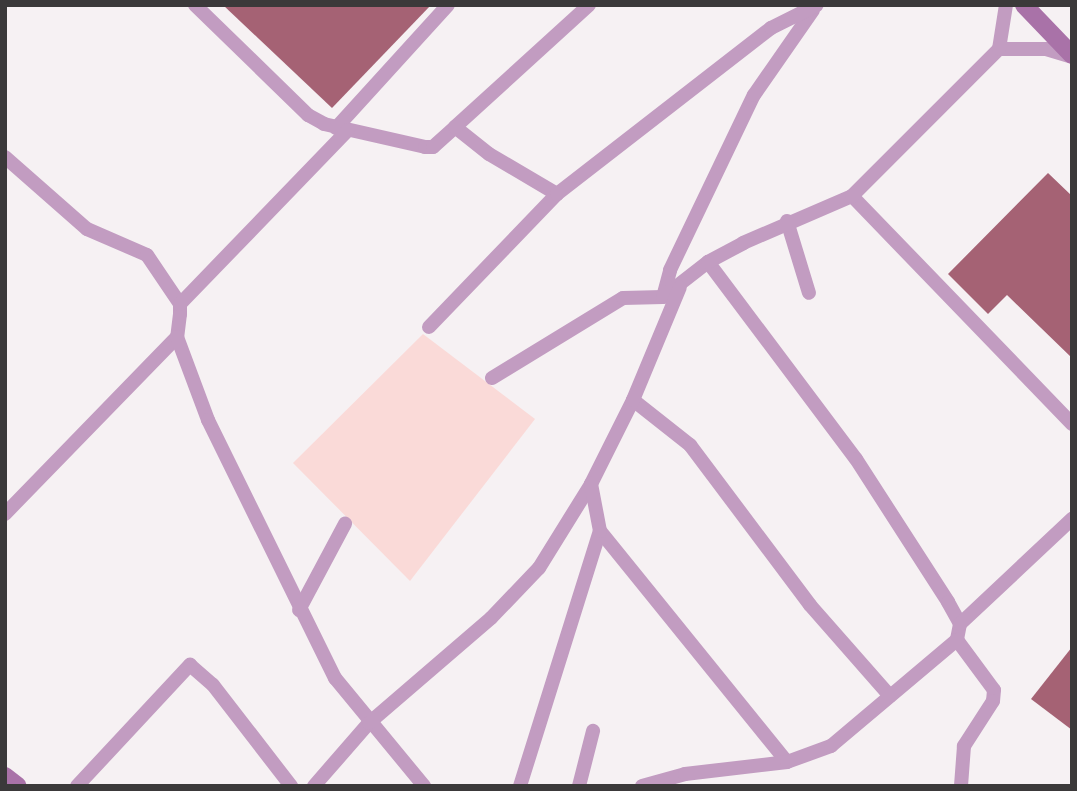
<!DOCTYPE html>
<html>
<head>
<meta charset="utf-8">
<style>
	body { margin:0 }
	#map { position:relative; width:1077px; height:791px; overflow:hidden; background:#f6f1f3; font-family:"Fira Sans Condensed",sans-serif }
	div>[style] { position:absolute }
	.green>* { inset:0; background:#fadad8 }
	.building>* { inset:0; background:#a56274 }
	.street>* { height:14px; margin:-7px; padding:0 7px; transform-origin:7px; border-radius:7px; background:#c29cc1 }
	.secondary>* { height:18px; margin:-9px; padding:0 9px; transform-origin:9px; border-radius:9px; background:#a972a8 }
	span { translate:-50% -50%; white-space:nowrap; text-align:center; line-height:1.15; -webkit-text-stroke:7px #f6f1f3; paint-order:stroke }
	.frame { position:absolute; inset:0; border:7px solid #3b393a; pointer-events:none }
</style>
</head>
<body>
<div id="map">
	<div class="green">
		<div style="clip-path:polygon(423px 334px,535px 419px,410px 581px,293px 463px)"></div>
	</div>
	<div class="building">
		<div style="clip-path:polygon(223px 5px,431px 5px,332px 108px)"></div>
		<div style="clip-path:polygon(1048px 173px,1072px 196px,1072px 358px,1007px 295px,988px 314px,948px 274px)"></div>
		<div style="clip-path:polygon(1072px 647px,1072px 730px,1031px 699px)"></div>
	</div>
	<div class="street">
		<div style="left:195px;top:5px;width:158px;rotate:44.2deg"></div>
		<div style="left:308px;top:115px;width:18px;rotate:29deg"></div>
		<div style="left:324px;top:124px;width:104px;rotate:12.8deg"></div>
		<div style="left:425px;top:147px;width:8px"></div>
		<div style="left:433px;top:147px;width:30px;rotate:-42deg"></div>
		<div style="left:455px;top:127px;width:43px;rotate:38.5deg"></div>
		<div style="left:489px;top:154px;width:79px;rotate:30.5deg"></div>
		<div style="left:999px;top:49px;width:47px"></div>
		<div style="left:1046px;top:49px;width:27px;rotate:17deg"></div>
		<div style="left:455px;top:127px;width:181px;rotate:-42.3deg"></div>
		<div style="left:336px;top:128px;width:166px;rotate:-47.7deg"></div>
		<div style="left:5px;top:157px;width:109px;rotate:41.3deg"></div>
		<div style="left:87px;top:229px;width:65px;rotate:23.4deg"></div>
		<div style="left:147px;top:255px;width:59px;rotate:56deg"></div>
		<div style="left:180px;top:304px;width:10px;rotate:90deg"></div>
		<div style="left:180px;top:314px;width:23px;rotate:97deg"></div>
		<div style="left:177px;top:337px;width:247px;rotate:134.2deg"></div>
		<div style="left:852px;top:196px;width:317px;rotate:46deg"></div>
		<div style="left:787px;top:221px;width:75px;rotate:73deg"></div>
		<div style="left:708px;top:262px;width:246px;rotate:53.1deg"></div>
		<div style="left:856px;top:459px;width:170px;rotate:57.2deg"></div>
		<div style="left:948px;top:602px;width:25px;rotate:61deg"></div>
		<div style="left:960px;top:624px;width:16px;rotate:101deg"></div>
		<div style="left:957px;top:640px;width:62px;rotate:53.5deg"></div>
		<div style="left:994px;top:690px;width:11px;rotate:95deg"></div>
		<div style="left:993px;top:701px;width:54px;rotate:122.8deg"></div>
		<div style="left:964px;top:746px;width:40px;rotate:94.3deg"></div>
		<div style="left:663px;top:297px;width:28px;rotate:-75deg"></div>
		<div style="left:670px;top:270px;width:194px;rotate:-64.4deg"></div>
		<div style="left:754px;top:95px;width:103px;rotate:-55.2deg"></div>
		<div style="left:180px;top:304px;width:242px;rotate:-46deg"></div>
		<div style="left:429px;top:327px;width:185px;rotate:-46.1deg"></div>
		<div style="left:557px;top:194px;width:271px;rotate:-37.8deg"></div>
		<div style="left:771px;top:28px;width:51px;rotate:-26.6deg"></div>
		<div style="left:177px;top:337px;width:89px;rotate:69.5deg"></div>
		<div style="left:208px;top:420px;width:288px;rotate:63.8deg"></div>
		<div style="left:335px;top:678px;width:140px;rotate:50.5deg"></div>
		<div style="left:492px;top:378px;width:153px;rotate:-31.4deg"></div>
		<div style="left:623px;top:298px;width:40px;rotate:-1.4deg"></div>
		<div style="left:663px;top:297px;width:57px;rotate:-37.9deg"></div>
		<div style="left:708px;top:262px;width:40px;rotate:-28deg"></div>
		<div style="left:743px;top:243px;width:119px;rotate:-23.3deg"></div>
		<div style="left:852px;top:196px;width:208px;rotate:-45deg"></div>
		<div style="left:999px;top:49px;width:45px;rotate:-81deg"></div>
		<div style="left:633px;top:400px;width:73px;rotate:38.3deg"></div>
		<div style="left:690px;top:445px;width:200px;rotate:53.1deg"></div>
		<div style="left:810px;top:605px;width:121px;rotate:48.7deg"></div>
		<div style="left:600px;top:531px;width:297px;rotate:51deg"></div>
		<div style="left:299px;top:610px;width:98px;rotate:-61.9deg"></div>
		<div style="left:960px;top:624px;width:154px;rotate:-43.2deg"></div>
		<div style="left:77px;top:786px;width:166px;rotate:-47deg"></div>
		<div style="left:190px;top:665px;width:30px;rotate:41deg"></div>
		<div style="left:213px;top:685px;width:128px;rotate:52.3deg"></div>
		<div style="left:314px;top:786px;width:84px;rotate:-48.9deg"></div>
		<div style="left:369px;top:723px;width:161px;rotate:-40.7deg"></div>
		<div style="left:491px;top:618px;width:69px;rotate:-46.2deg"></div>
		<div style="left:539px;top:568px;width:99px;rotate:-58.2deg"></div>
		<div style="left:591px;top:484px;width:94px;rotate:-63.4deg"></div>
		<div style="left:633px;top:400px;width:122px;rotate:-67.4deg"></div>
		<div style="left:520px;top:786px;width:267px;rotate:-72.6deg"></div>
		<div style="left:600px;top:531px;width:48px;rotate:-100.8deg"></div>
		<div style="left:579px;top:786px;width:57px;rotate:-75.7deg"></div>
		<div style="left:642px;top:786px;width:45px;rotate:-15.6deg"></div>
		<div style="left:685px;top:774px;width:103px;rotate:-6.7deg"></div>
		<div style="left:787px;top:762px;width:47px;rotate:-20deg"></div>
		<div style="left:831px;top:746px;width:165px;rotate:-40.1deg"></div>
	</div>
	<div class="secondary">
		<div style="left:1024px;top:5px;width:69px;rotate:46.2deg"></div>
		<div style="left:5px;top:776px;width:16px;rotate:38deg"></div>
	</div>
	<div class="frame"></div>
</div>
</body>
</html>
